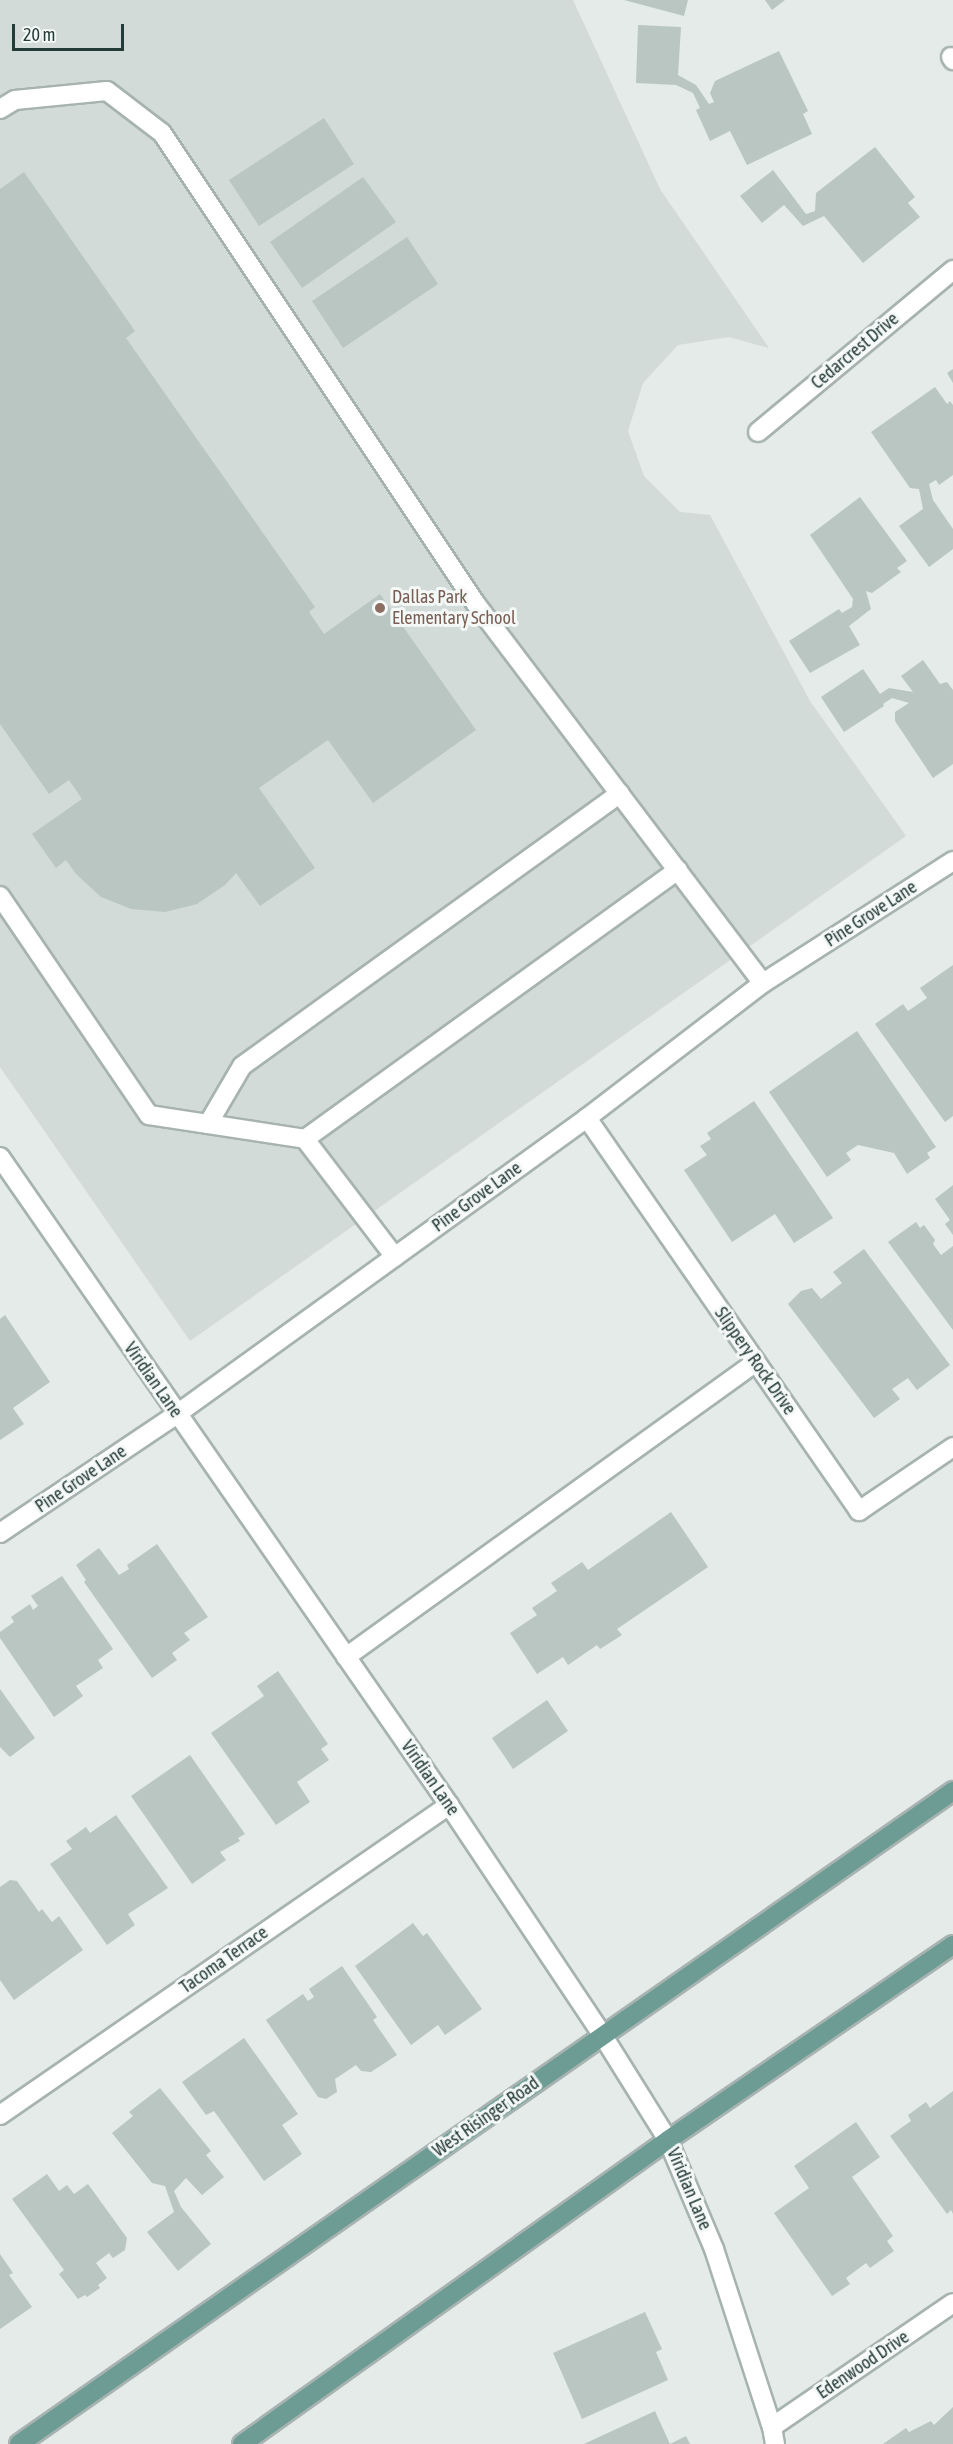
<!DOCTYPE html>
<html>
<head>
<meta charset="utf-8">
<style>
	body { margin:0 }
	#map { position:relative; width:953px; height:2444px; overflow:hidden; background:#e4ebe9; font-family:"Asap Condensed",sans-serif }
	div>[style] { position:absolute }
	.built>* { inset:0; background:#d2dbd8 }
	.building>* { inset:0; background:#b9c6c2 }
	.roads { filter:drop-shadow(2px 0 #a7b3b0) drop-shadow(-2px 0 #a7b3b0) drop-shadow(0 2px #a7b3b0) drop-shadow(0 -2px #a7b3b0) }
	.minor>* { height:18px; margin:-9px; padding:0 9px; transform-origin:9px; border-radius:9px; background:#fff }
	.major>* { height:18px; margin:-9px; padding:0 9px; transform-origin:9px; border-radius:9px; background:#6d9c95 }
	.dots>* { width:16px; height:16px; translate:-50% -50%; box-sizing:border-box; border:3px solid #f4f8f7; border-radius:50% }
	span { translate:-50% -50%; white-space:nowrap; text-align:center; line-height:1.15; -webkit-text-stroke:6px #f4f8f7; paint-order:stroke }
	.street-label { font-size:18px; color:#253b38 }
	.education-label { font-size:18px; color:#785e54 }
	.left { translate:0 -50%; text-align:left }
	.scale { position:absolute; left:12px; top:24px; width:112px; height:27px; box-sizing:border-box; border:3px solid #253b38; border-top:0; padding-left:8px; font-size:18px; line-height:21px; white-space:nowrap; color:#253b38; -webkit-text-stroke:4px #f4f8f7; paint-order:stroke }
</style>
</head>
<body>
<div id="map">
	<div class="built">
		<div style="clip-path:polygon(0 0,573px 0,660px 189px,769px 348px,729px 337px,678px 345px,643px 383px,628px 431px,644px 476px,680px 512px,710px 515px,810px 701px,906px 836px,190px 1341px,0 1067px)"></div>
	</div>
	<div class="building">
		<div style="clip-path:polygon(624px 0,688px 0,684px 16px)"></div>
		<div style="clip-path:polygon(765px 0,785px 0,772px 10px)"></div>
		<div style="clip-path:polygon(638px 25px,681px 27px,678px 75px,696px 85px,709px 104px,714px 102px,710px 93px,715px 81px,779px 51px,808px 111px,803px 114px,812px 134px,747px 165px,730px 131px,710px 141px,696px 110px,700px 108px,693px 93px,676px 85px,636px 83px)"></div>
		<div style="clip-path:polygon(324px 118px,354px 164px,259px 226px,229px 180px)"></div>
		<div style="clip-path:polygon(875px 147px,915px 197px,908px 203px,920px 217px,863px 263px,824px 216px,803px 226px,784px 205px,762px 223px,740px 196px,773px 170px,806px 214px,815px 211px,816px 193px)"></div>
		<div style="clip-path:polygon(24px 172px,135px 331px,126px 338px,315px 607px,309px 612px,324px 634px,380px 594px,476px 730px,373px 803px,328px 740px,259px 788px,315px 868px,260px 906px,236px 873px,225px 885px,197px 904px,165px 912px,131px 909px,101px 897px,76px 874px,66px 860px,56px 868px,32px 834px,82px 799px,69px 780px,49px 794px,0 724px,0 189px)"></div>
		<div style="clip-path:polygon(363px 177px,396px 222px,302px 288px,270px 242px)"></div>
		<div style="clip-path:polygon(407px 237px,438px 284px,343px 348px,312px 301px)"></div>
		<div style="clip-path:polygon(953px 369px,953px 383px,947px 373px)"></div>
		<div style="clip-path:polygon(935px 387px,947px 404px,950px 401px,953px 405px,953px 475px,939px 485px,936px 480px,929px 484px,933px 500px,953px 529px,953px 549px,929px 567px,899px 526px,923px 509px,919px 489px,910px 488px,871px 432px)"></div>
		<div style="clip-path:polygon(860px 497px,907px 561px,897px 568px,901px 572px,872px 593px,866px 591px,871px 609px,849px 626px,860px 645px,810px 673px,789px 641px,839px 609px,842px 613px,852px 607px,853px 599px,810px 535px)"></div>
		<div style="clip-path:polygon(923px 660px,940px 684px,947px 682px,953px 690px,953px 764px,933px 778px,895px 721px,895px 712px,909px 703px,892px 698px,883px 704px,884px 706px,844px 732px,821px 697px,863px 669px,880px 694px,889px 688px,913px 692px,901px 676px)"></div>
		<div style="clip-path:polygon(953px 965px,953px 1116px,945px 1122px,875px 1024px,903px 1004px,908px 1011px,927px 998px,920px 988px)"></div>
		<div style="clip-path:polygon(857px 1031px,936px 1147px,927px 1153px,930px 1158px,907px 1174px,894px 1153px,858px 1145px,846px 1153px,851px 1160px,827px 1177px,769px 1092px)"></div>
		<div style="clip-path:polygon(754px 1101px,833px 1218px,794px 1243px,775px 1214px,732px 1242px,684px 1170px,707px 1155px,700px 1146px,711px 1139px,707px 1133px)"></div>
		<div style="clip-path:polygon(953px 1185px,953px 1235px,945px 1224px,950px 1220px,935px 1199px)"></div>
		<div style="clip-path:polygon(916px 1222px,920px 1228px,924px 1225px,935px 1240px,933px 1244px,941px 1255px,953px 1246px,953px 1330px,888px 1242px)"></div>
		<div style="clip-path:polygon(864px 1249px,950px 1365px,917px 1390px,908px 1378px,892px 1389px,900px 1399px,874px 1418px,788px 1304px,801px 1291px,812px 1288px,821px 1299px,842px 1283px,833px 1272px)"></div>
		<div style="clip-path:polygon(5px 1315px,50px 1382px,13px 1408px,24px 1424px,0 1440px,0 1319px)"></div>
		<div style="clip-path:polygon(671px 1512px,708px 1567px,617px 1629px,622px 1635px,600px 1649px,597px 1645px,568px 1665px,563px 1657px,537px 1674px,510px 1633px,537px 1615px,532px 1608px,557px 1591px,551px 1583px,582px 1562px,588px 1570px)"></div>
		<div style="clip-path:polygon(157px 1544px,208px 1617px,184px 1633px,190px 1640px,172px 1653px,177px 1660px,152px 1678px,84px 1582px,86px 1580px,76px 1565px,99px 1548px,119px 1575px,129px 1569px,127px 1565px)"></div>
		<div style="clip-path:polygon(62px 1576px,113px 1649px,98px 1660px,103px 1668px,76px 1686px,83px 1696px,54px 1717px,0 1638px,0 1632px,14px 1622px,11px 1617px,30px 1604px,33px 1610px,38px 1606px,31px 1596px)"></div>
		<div style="clip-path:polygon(278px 1671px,328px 1744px,321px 1749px,329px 1760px,297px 1782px,310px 1802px,276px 1825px,211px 1733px,264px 1696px,257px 1686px)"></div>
		<div style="clip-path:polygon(0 1689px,35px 1738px,10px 1757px,0 1747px)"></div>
		<div style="clip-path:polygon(547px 1700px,568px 1731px,513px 1769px,492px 1738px)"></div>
		<div style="clip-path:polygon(190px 1755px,245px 1834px,238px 1838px,240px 1841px,220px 1852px,226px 1860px,192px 1884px,131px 1796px)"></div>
		<div style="clip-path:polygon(116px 1815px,168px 1888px,128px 1914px,135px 1925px,107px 1945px,50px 1864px,72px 1849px,66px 1841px,86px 1827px,90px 1833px)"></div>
		<div style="clip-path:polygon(10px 1880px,17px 1881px,39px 1912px,42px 1909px,52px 1922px,59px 1916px,83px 1950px,14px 2000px,0 1980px,0 1887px)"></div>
		<div style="clip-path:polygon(413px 1923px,423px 1936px,427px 1933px,482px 2009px,445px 2035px,438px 2025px,411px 2045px,355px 1966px)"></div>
		<div style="clip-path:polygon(342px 1966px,377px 2017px,373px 2020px,397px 2055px,371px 2072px,361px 2071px,356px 2065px,335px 2079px,337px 2092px,326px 2099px,318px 2097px,266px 2020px,303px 1994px,308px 2001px,314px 1997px,309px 1989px)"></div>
		<div style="clip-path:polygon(244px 2038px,298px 2114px,282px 2125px,302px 2154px,264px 2181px,214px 2111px,206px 2115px,182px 2082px)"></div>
		<div style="clip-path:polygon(160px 2088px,211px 2151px,206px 2155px,224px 2177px,202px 2195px,186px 2178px,174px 2191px,181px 2207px,211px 2244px,178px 2271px,147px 2232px,174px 2212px,165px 2186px,152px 2183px,112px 2133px,133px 2116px,129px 2112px)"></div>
		<div style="clip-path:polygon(953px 2091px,953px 2214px,951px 2210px,947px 2214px,890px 2136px,911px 2121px,908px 2115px,926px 2102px,930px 2108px)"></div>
		<div style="clip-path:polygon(856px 2122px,880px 2157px,852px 2177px,893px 2236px,887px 2241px,894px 2251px,870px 2268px,866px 2263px,846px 2278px,850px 2284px,832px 2296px,774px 2213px,809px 2188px,794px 2166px)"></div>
		<div style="clip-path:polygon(47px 2174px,59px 2191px,67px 2185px,74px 2194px,88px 2184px,127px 2238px,125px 2250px,113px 2258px,109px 2253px,96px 2263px,107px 2278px,98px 2285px,100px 2288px,87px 2297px,85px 2295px,78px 2299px,59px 2274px,64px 2270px,12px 2199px)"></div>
		<div style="clip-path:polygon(0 2254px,13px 2273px,9px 2275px,32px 2307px,0 2329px)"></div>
		<div style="clip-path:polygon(645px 2312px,662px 2349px,656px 2352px,668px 2380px,582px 2419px,553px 2353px)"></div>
		<div style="clip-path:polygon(953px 2407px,953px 2444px,883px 2444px,906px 2428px,909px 2432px,931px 2421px,934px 2425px)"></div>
		<div style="clip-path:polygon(655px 2411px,670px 2444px,686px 2436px,690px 2444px,584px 2444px)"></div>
	</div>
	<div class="roads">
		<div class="minor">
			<div style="left:951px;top:57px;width:4px;rotate:56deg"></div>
			<div style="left:0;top:109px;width:17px;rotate:-31deg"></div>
			<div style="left:15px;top:100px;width:92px;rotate:-5.6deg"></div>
			<div style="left:107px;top:91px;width:69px;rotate:37.4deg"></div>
			<div style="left:162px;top:133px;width:566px;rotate:56.31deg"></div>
			<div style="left:476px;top:604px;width:475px;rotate:52.9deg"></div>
			<div style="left:758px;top:432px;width:254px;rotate:-39.7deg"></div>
			<div style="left:0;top:896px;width:265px;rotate:55.8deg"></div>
			<div style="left:149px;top:1115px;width:158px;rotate:8.7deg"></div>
			<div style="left:305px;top:1139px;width:148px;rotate:52.7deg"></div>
			<div style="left:587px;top:1118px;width:478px;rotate:55.3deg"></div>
			<div style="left:859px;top:1511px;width:114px;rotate:-34.2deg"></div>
			<div style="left:208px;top:1124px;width:67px;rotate:-59.6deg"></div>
			<div style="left:242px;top:1066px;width:466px;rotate:-35.8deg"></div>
			<div style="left:305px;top:1139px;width:460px;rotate:-35.8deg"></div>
			<div style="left:0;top:1157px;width:788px;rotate:55.28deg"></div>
			<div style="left:449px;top:1805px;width:278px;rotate:56.3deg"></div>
			<div style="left:603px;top:2036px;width:123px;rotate:58deg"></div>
			<div style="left:668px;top:2140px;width:118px;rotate:67.1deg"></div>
			<div style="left:714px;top:2249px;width:187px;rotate:72deg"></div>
			<div style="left:772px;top:2427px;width:17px;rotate:80deg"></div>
			<div style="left:0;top:1533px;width:213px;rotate:-33.9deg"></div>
			<div style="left:177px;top:1414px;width:506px;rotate:-35.83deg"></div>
			<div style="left:587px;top:1118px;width:222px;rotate:-37.5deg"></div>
			<div style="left:763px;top:983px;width:226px;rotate:-32.7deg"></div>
			<div style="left:346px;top:1657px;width:505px;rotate:-35.74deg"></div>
			<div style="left:0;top:2115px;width:546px;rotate:-34.62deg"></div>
			<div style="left:772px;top:2427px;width:219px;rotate:-34.4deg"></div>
		</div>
		<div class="major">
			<div style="left:19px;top:2444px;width:1140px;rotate:-34.96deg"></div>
			<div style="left:242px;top:2444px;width:523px;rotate:-35.51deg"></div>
			<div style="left:668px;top:2140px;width:345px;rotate:-34.4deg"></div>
		</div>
	</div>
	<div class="dots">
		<div style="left:380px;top:608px;background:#8d6e63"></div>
	</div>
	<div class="street-label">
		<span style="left:855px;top:351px;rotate:-40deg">Cedarcrest Drive</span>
		<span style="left:871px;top:914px;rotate:-33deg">Pine Grove Lane</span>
		<span style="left:477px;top:1197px;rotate:-36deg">Pine Grove Lane</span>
		<span style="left:755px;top:1361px;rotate:55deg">Slippery Rock Drive</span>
		<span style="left:153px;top:1380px;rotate:55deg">Viridian Lane</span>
		<span style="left:81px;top:1479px;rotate:-34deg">Pine Grove Lane</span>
		<span style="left:430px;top:1778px;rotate:55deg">Viridian Lane</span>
		<span style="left:224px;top:1960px;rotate:-35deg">Tacoma Terrace</span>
		<span style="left:486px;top:2117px;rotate:-35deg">West Risinger Road</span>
		<span style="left:689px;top:2189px;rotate:67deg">Viridian Lane</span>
		<span style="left:863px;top:2365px;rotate:-34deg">Edenwood Drive</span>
	</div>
	<div class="education-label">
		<span class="left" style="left:392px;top:608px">Dallas Park<br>Elementary School</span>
	</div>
	<div class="scale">20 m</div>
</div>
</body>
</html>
